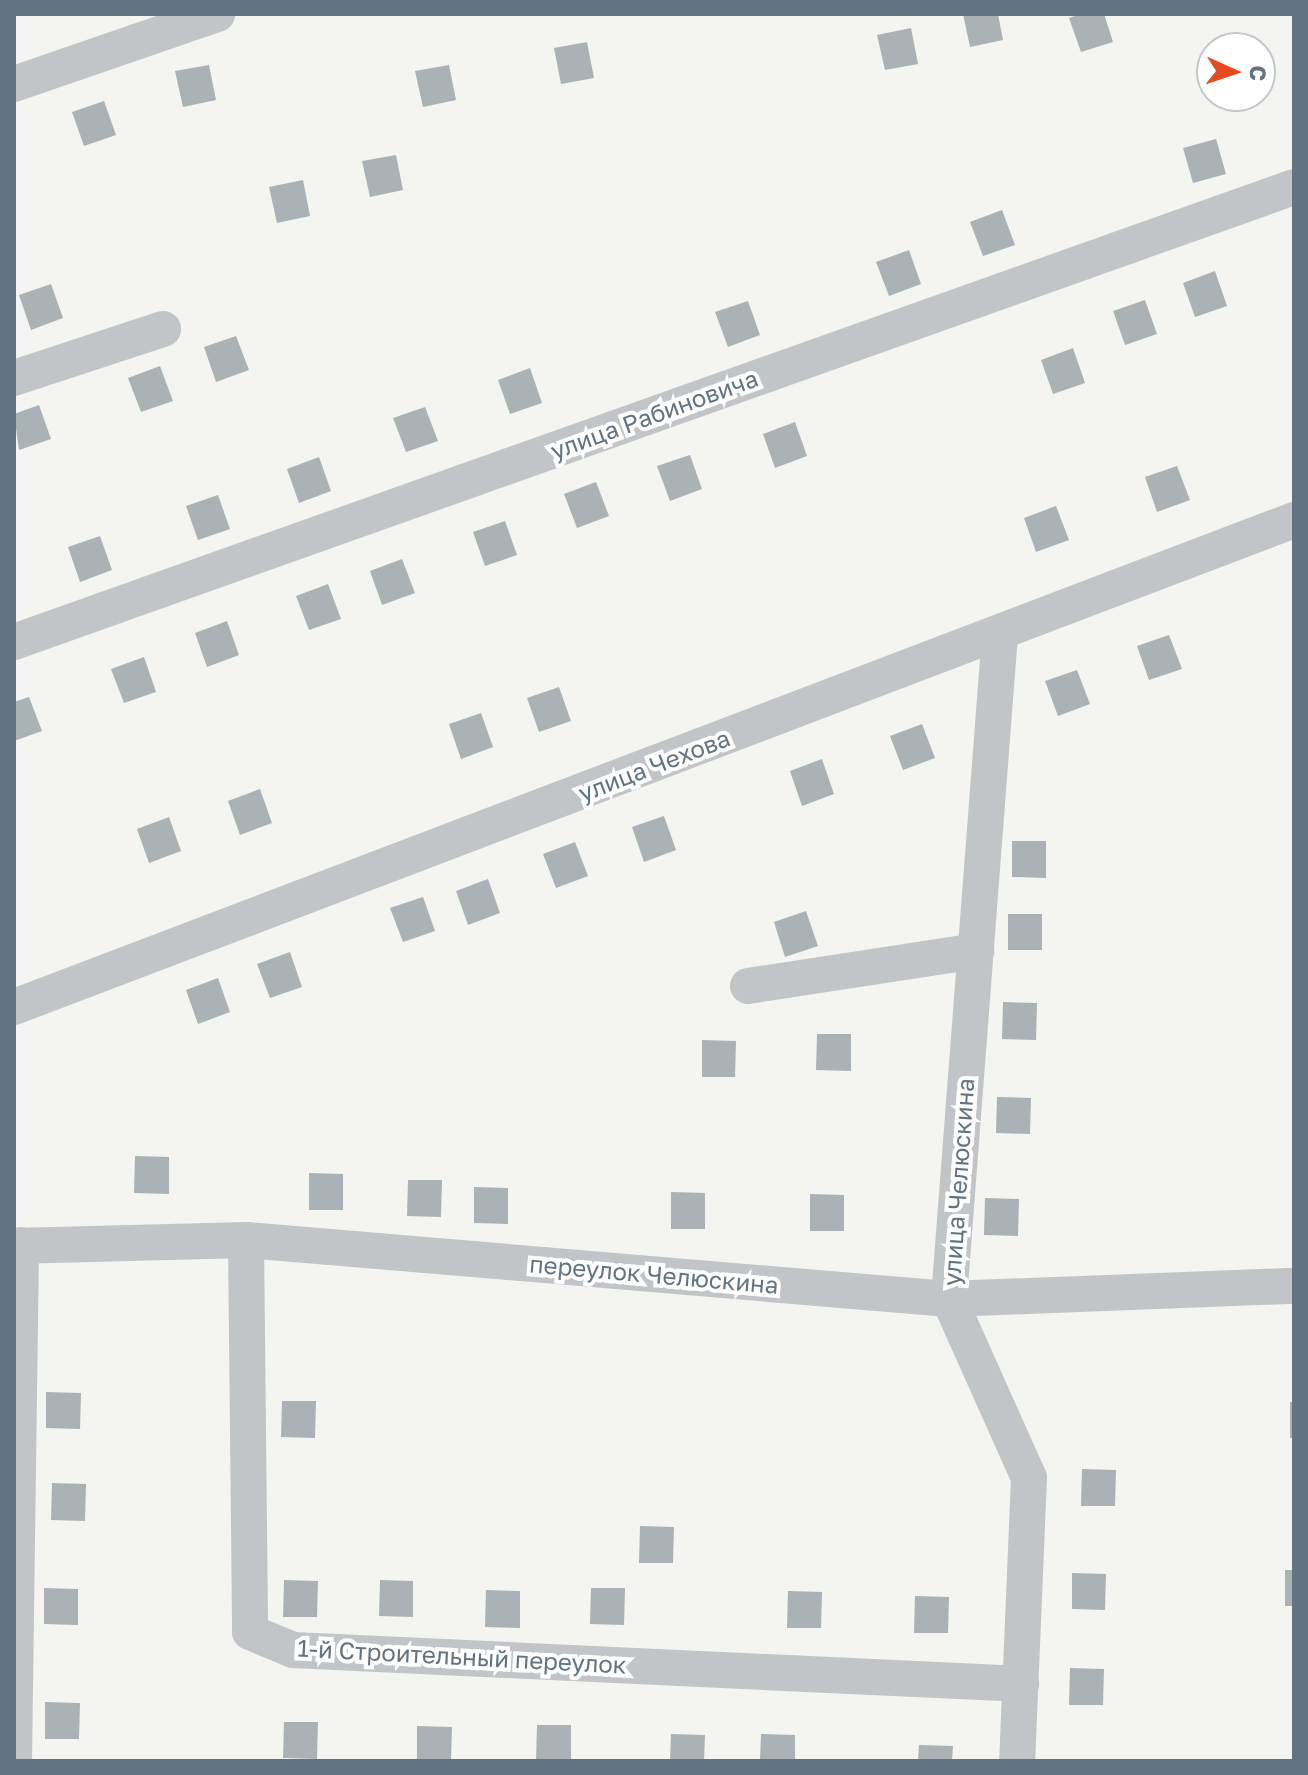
<!DOCTYPE html>
<html>
<head>
<meta charset="utf-8">
<style>
	body { margin:0 }
	#map { position:relative; width:1308px; height:1775px; overflow:hidden; background:#f4f4f0; font-family:"Golos Text",sans-serif }
	div>[style] { position:absolute }
	.building>* { inset:0; background:#aab2b6 }
	.minor>* { height:36px; margin:-18px; padding:0 18px; transform-origin:18px; border-radius:18px; background:#c1c5c8 }
	span { translate:-50% -50%; white-space:nowrap; text-align:center; line-height:1.15; -webkit-text-stroke:8px #fff; paint-order:stroke }
	.street-label { font-size:24px; color:#627481 }
	.frame { position:absolute; inset:0; border:16px solid #627481; pointer-events:none }
	.north { position:absolute; left:1196px; top:32px; width:80px; height:80px; box-sizing:border-box; background:#fff; border:2px solid #c0c7cd; border-radius:50%; rotate:93deg; font-size:22px; font-weight:700; line-height:32px; text-align:center; color:#627481 }
	.north::after { content:''; display:block; margin:auto; width:28px; height:36px; background:#e54a1f; clip-path:polygon(50% 0,100% 100%,50% 72%,0 100%) }
</style>
</head>
<body>
<div id="map">
	<div class="building">
		<div style="clip-path:polygon(963px 14px,998px 14px,1003px 40px,970px 47px)"></div>
		<div style="clip-path:polygon(1081px 14px,1104px 14px,1113px 42px,1081px 52px,1069px 18px)"></div>
		<div style="clip-path:polygon(911px 28px,918px 64px,885px 70px,877px 35px)"></div>
		<div style="clip-path:polygon(587px 42px,594px 78px,561px 84px,554px 48px)"></div>
		<div style="clip-path:polygon(209px 65px,216px 100px,183px 107px,175px 71px)"></div>
		<div style="clip-path:polygon(449px 65px,456px 100px,423px 107px,415px 71px)"></div>
		<div style="clip-path:polygon(104px 101px,116px 135px,84px 146px,72px 112px)"></div>
		<div style="clip-path:polygon(1216px 139px,1226px 174px,1193px 183px,1183px 148px)"></div>
		<div style="clip-path:polygon(396px 155px,403px 190px,370px 197px,362px 161px)"></div>
		<div style="clip-path:polygon(303px 180px,310px 216px,277px 223px,269px 187px)"></div>
		<div style="clip-path:polygon(1002px 210px,1015px 245px,983px 256px,970px 222px)"></div>
		<div style="clip-path:polygon(909px 250px,921px 284px,889px 296px,876px 262px)"></div>
		<div style="clip-path:polygon(1215px 271px,1227px 306px,1195px 317px,1183px 283px)"></div>
		<div style="clip-path:polygon(51px 284px,63px 318px,31px 330px,19px 295px)"></div>
		<div style="clip-path:polygon(1145px 300px,1157px 334px,1125px 345px,1113px 311px)"></div>
		<div style="clip-path:polygon(748px 301px,760px 335px,728px 347px,715px 312px)"></div>
		<div style="clip-path:polygon(236px 336px,249px 370px,216px 382px,204px 347px)"></div>
		<div style="clip-path:polygon(1073px 348px,1085px 383px,1053px 394px,1041px 360px)"></div>
		<div style="clip-path:polygon(160px 366px,173px 401px,141px 412px,128px 378px)"></div>
		<div style="clip-path:polygon(530px 368px,542px 403px,510px 414px,498px 380px)"></div>
		<div style="clip-path:polygon(39px 405px,51px 439px,19px 450px,14px 414px)"></div>
		<div style="clip-path:polygon(425px 407px,438px 441px,406px 452px,393px 418px)"></div>
		<div style="clip-path:polygon(795px 422px,807px 456px,775px 468px,763px 434px)"></div>
		<div style="clip-path:polygon(690px 455px,702px 489px,670px 501px,657px 466px)"></div>
		<div style="clip-path:polygon(319px 457px,331px 491px,299px 503px,287px 469px)"></div>
		<div style="clip-path:polygon(1177px 466px,1190px 500px,1157px 512px,1145px 477px)"></div>
		<div style="clip-path:polygon(596px 482px,609px 516px,577px 528px,564px 494px)"></div>
		<div style="clip-path:polygon(218px 495px,230px 529px,198px 540px,186px 506px)"></div>
		<div style="clip-path:polygon(1056px 506px,1069px 540px,1036px 552px,1024px 518px)"></div>
		<div style="clip-path:polygon(505px 521px,517px 555px,485px 566px,473px 532px)"></div>
		<div style="clip-path:polygon(100px 536px,112px 570px,80px 582px,68px 547px)"></div>
		<div style="clip-path:polygon(402px 559px,415px 593px,382px 605px,370px 571px)"></div>
		<div style="clip-path:polygon(328px 584px,341px 619px,309px 630px,296px 596px)"></div>
		<div style="clip-path:polygon(227px 621px,239px 655px,207px 667px,195px 633px)"></div>
		<div style="clip-path:polygon(1169px 635px,1182px 669px,1149px 680px,1137px 646px)"></div>
		<div style="clip-path:polygon(144px 657px,156px 692px,124px 703px,111px 669px)"></div>
		<div style="clip-path:polygon(1077px 670px,1090px 704px,1058px 716px,1045px 681px)"></div>
		<div style="clip-path:polygon(559px 687px,571px 721px,539px 732px,527px 698px)"></div>
		<div style="clip-path:polygon(29px 697px,42px 731px,14px 741px,14px 702px)"></div>
		<div style="clip-path:polygon(481px 713px,493px 747px,461px 759px,449px 724px)"></div>
		<div style="clip-path:polygon(922px 724px,935px 758px,903px 770px,890px 736px)"></div>
		<div style="clip-path:polygon(822px 759px,834px 794px,802px 806px,790px 771px)"></div>
		<div style="clip-path:polygon(260px 789px,272px 823px,240px 835px,228px 801px)"></div>
		<div style="clip-path:polygon(664px 816px,676px 850px,644px 862px,632px 827px)"></div>
		<div style="clip-path:polygon(169px 817px,181px 851px,149px 863px,137px 829px)"></div>
		<div style="clip-path:polygon(1012px 841px,1046px 841px,1046px 878px,1012px 877px)"></div>
		<div style="clip-path:polygon(575px 842px,588px 876px,556px 888px,543px 854px)"></div>
		<div style="clip-path:polygon(488px 879px,500px 913px,468px 925px,456px 891px)"></div>
		<div style="clip-path:polygon(423px 897px,435px 931px,403px 942px,390px 908px)"></div>
		<div style="clip-path:polygon(806px 911px,818px 946px,785px 957px,774px 922px)"></div>
		<div style="clip-path:polygon(1008px 914px,1042px 914px,1042px 950px,1008px 950px)"></div>
		<div style="clip-path:polygon(290px 952px,302px 987px,270px 998px,257px 964px)"></div>
		<div style="clip-path:polygon(218px 978px,230px 1012px,198px 1024px,186px 990px)"></div>
		<div style="clip-path:polygon(1003px 1002px,1037px 1003px,1036px 1040px,1002px 1039px)"></div>
		<div style="clip-path:polygon(817px 1034px,851px 1034px,851px 1071px,816px 1070px)"></div>
		<div style="clip-path:polygon(702px 1040px,736px 1041px,735px 1077px,702px 1077px)"></div>
		<div style="clip-path:polygon(997px 1097px,1031px 1098px,1030px 1134px,996px 1133px)"></div>
		<div style="clip-path:polygon(135px 1156px,169px 1157px,169px 1194px,134px 1193px)"></div>
		<div style="clip-path:polygon(309px 1173px,343px 1174px,343px 1210px,309px 1210px)"></div>
		<div style="clip-path:polygon(408px 1180px,442px 1180px,441px 1217px,407px 1216px)"></div>
		<div style="clip-path:polygon(474px 1187px,508px 1188px,508px 1224px,474px 1223px)"></div>
		<div style="clip-path:polygon(671px 1192px,705px 1193px,705px 1229px,671px 1229px)"></div>
		<div style="clip-path:polygon(810px 1194px,844px 1195px,844px 1231px,810px 1231px)"></div>
		<div style="clip-path:polygon(985px 1198px,1019px 1199px,1018px 1236px,984px 1235px)"></div>
		<div style="clip-path:polygon(46px 1392px,81px 1393px,80px 1429px,46px 1428px)"></div>
		<div style="clip-path:polygon(282px 1401px,316px 1401px,315px 1438px,281px 1437px)"></div>
		<div style="clip-path:polygon(1290px 1402px,1294px 1402px,1294px 1438px,1290px 1438px)"></div>
		<div style="clip-path:polygon(1082px 1469px,1116px 1470px,1115px 1506px,1081px 1506px)"></div>
		<div style="clip-path:polygon(52px 1483px,86px 1484px,85px 1521px,51px 1520px)"></div>
		<div style="clip-path:polygon(640px 1526px,674px 1527px,673px 1563px,639px 1563px)"></div>
		<div style="clip-path:polygon(1285px 1570px,1294px 1570px,1294px 1606px,1285px 1606px)"></div>
		<div style="clip-path:polygon(1072px 1573px,1106px 1574px,1105px 1610px,1072px 1609px)"></div>
		<div style="clip-path:polygon(284px 1580px,318px 1581px,317px 1617px,283px 1617px)"></div>
		<div style="clip-path:polygon(380px 1580px,413px 1581px,413px 1617px,379px 1616px)"></div>
		<div style="clip-path:polygon(44px 1588px,78px 1589px,78px 1625px,44px 1624px)"></div>
		<div style="clip-path:polygon(591px 1588px,625px 1588px,624px 1625px,590px 1624px)"></div>
		<div style="clip-path:polygon(486px 1590px,520px 1591px,520px 1628px,485px 1627px)"></div>
		<div style="clip-path:polygon(788px 1591px,822px 1592px,821px 1628px,787px 1628px)"></div>
		<div style="clip-path:polygon(915px 1596px,949px 1597px,948px 1633px,914px 1633px)"></div>
		<div style="clip-path:polygon(1070px 1668px,1104px 1669px,1103px 1705px,1069px 1705px)"></div>
		<div style="clip-path:polygon(45px 1702px,80px 1703px,79px 1739px,45px 1739px)"></div>
		<div style="clip-path:polygon(284px 1722px,318px 1722px,317px 1759px,283px 1758px)"></div>
		<div style="clip-path:polygon(537px 1725px,571px 1725px,571px 1761px,536px 1761px)"></div>
		<div style="clip-path:polygon(417px 1726px,452px 1727px,451px 1761px,417px 1761px)"></div>
		<div style="clip-path:polygon(671px 1734px,705px 1735px,704px 1761px,670px 1761px)"></div>
		<div style="clip-path:polygon(761px 1734px,795px 1735px,795px 1761px,760px 1761px)"></div>
		<div style="clip-path:polygon(919px 1745px,953px 1746px,952px 1761px,918px 1761px)"></div>
	</div>
	<div class="minor">
		<div style="left:14px;top:84px;width:215px;rotate:-19deg"></div>
		<div style="left:14px;top:378px;width:157px;rotate:-18.2deg"></div>
		<div style="left:1000px;top:634px;width:667px;rotate:94.39deg"></div>
		<div style="left:949px;top:1299px;width:196px;rotate:65.9deg"></div>
		<div style="left:1029px;top:1478px;width:283px;rotate:92.4deg"></div>
		<div style="left:14px;top:642px;width:1358px;rotate:-19.57deg"></div>
		<div style="left:748px;top:986px;width:231px;rotate:-8.7deg"></div>
		<div style="left:14px;top:1007px;width:1370px;rotate:-20.83deg"></div>
		<div style="left:246px;top:1240px;width:392px;rotate:89.4deg"></div>
		<div style="left:250px;top:1632px;width:47px;rotate:22.7deg"></div>
		<div style="left:293px;top:1650px;width:729px;rotate:2.67deg"></div>
		<div style="left:14px;top:1246px;width:232px;rotate:-1.5deg"></div>
		<div style="left:246px;top:1240px;width:705px;rotate:4.8deg"></div>
		<div style="left:949px;top:1299px;width:345px;rotate:-2.2deg"></div>
		<div style="left:14px;top:1761px;width:516px;rotate:-89.22deg"></div>
	</div>
	<div class="street-label">
		<span style="left:654px;top:414px;rotate:-20deg">улица Рабиновича</span>
		<span style="left:654px;top:765px;rotate:-21deg">улица Чехова</span>
		<span style="left:958px;top:1182px;rotate:-86deg">улица Челюскина</span>
		<span style="left:654px;top:1274px;rotate:5deg">переулок Челюскина</span>
		<span style="left:462px;top:1656px;rotate:3deg">1-й Строительный переулок</span>
	</div>
	<div class="frame"></div>
	<div class="north">С</div>
</div>
</body>
</html>
